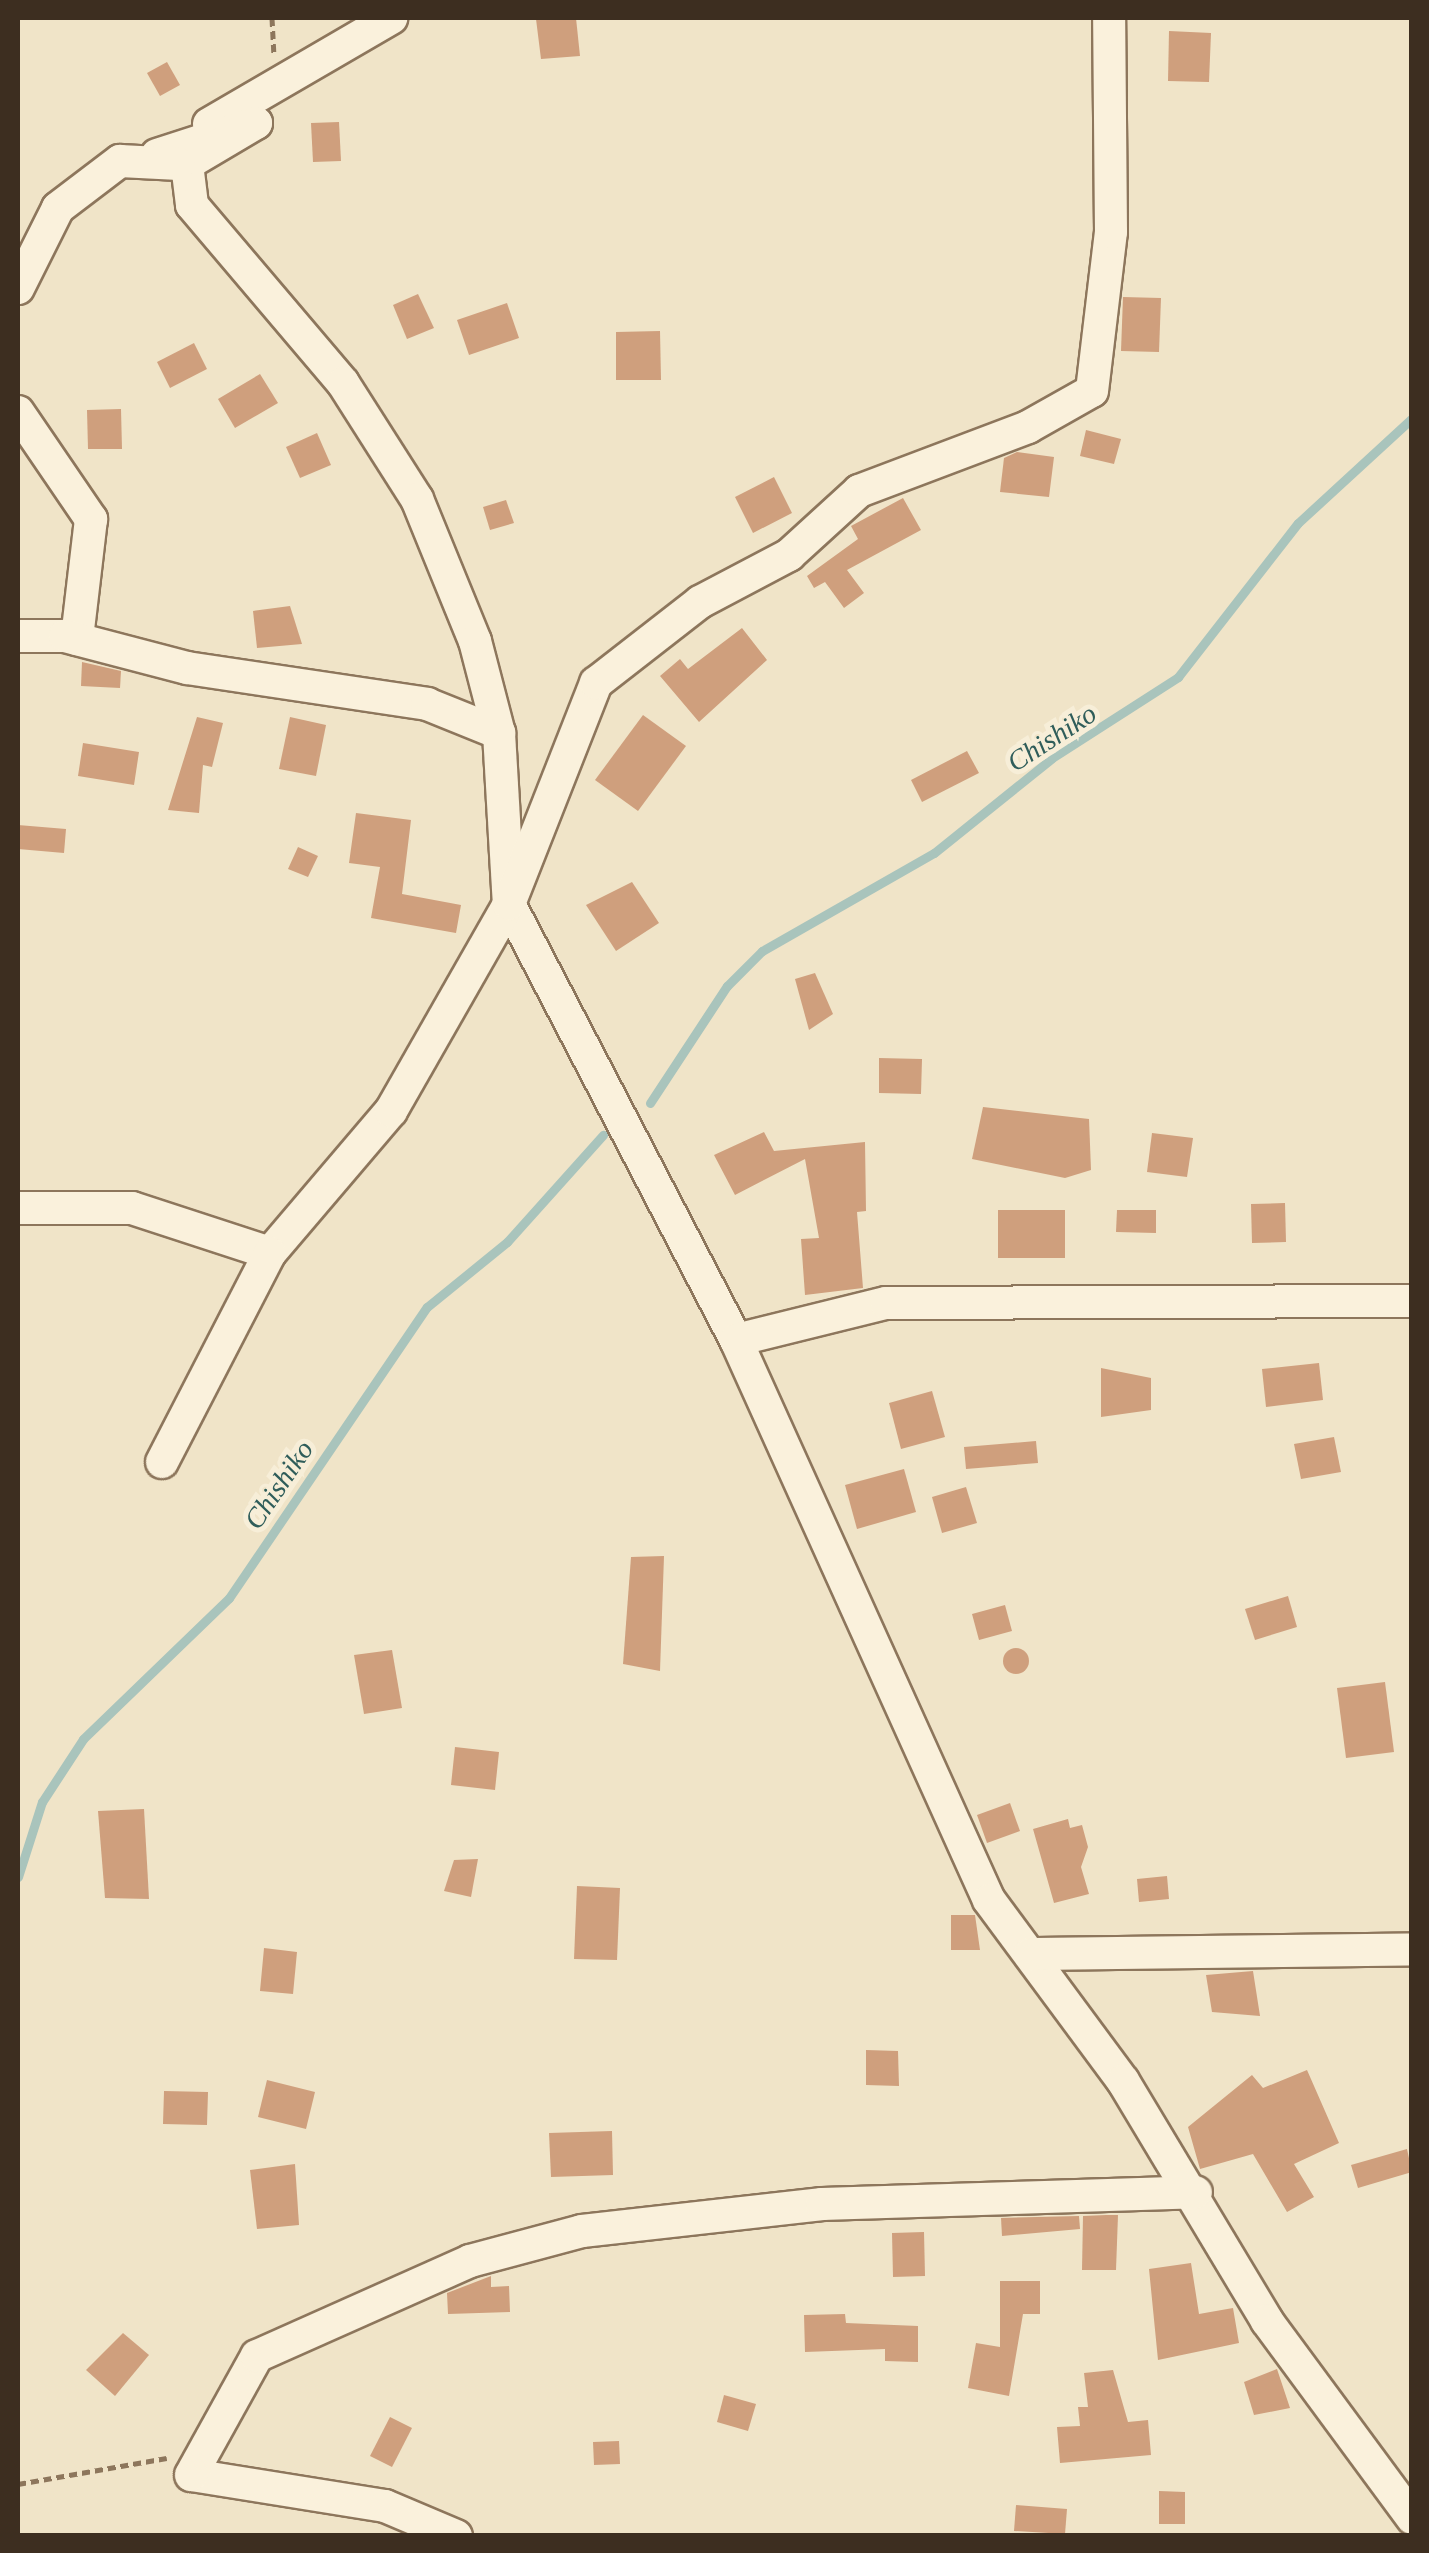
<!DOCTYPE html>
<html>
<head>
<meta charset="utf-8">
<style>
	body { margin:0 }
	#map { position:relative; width:1429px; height:2553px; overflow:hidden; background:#f0e4c8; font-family:"Times New Roman",serif }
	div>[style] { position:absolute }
	.stream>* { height:9px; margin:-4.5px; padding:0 4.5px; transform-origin:4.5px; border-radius:4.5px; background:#a9c4bc }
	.building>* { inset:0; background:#cf9f7d }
	.round { border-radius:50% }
	.path>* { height:5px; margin-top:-2.5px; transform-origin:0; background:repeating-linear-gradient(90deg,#8d765c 0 8px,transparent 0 13px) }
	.roads { filter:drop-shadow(2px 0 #8d765c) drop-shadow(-2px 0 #8d765c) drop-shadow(0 2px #8d765c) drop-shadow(0 -2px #8d765c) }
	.minor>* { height:32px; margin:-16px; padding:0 16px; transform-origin:16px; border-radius:16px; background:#faf1dc }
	span { translate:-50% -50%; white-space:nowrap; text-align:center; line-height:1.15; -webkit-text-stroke:10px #f7eed8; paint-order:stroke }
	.water-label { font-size:28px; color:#2f5d5a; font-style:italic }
	.frame { position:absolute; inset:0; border:20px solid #3d2e20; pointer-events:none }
</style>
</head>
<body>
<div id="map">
	<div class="stream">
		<div style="left:650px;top:1103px;width:140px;rotate:-56.7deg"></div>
		<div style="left:727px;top:986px;width:49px;rotate:-45deg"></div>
		<div style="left:762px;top:951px;width:198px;rotate:-29.7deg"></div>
		<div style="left:934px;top:853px;width:151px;rotate:-38.8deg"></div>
		<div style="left:1052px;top:758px;width:150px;rotate:-32.7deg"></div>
		<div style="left:1178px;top:677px;width:195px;rotate:-52.1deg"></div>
		<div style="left:1298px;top:523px;width:155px;rotate:-42.6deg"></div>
		<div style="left:18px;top:1877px;width:79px;rotate:-72.3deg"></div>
		<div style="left:42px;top:1802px;width:75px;rotate:-56.9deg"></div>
		<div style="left:83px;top:1739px;width:203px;rotate:-44deg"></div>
		<div style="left:229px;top:1598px;width:352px;rotate:-55.8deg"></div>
		<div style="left:427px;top:1307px;width:103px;rotate:-39.1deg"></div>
		<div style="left:507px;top:1242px;width:144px;rotate:-48.1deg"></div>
	</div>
	<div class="building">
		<div style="clip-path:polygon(576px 18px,580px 56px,541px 59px,536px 19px)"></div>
		<div style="clip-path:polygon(1169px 31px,1211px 33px,1209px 82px,1168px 81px)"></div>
		<div style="clip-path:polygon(167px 62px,180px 85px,160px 96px,147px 73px)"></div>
		<div style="clip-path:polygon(339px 122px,341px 161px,313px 162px,311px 123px)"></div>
		<div style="clip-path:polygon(418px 294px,434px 328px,407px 339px,393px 305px)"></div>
		<div style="clip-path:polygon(1123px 297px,1161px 298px,1159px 352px,1121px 351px)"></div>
		<div style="clip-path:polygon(507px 303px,519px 338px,469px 355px,457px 320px)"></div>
		<div style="clip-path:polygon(660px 331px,661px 380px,616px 380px,616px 332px)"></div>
		<div style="clip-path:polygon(194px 343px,207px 369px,170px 388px,157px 362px)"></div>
		<div style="clip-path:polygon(260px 374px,278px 403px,235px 428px,218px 399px)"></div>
		<div style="clip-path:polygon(121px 409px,122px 449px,88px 449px,87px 410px)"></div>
		<div style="clip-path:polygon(1086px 430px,1121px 439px,1114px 464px,1080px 456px)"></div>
		<div style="clip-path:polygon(317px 433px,331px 465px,300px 478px,286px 447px)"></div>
		<div style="clip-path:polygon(1017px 452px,1054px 457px,1049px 497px,1000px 492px,1004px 458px)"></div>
		<div style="clip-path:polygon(774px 477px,792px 513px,753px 533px,735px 497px)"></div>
		<div style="clip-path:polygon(903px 498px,921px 530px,847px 570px,864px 593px,844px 608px,825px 582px,814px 588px,807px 576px,858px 539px,851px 526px)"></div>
		<div style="clip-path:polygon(506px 500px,514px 523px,490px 530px,483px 507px)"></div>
		<div style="clip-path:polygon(290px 606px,302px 644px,257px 648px,253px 611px)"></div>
		<div style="clip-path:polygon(742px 628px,767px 660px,699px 722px,660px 676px,680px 659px,688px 669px)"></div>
		<div style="clip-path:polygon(82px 662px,121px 671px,120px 688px,81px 686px)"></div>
		<div style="clip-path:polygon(643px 715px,686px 746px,638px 811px,595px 780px)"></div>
		<div style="clip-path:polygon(197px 717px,223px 723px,212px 767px,203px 765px,199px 813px,168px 810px)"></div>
		<div style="clip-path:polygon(290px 717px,326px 725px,316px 776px,279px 769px)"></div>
		<div style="clip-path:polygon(83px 743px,139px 752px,134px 785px,78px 776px)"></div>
		<div style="clip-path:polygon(967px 751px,979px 773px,922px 802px,911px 780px)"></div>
		<div style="clip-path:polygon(356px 813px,411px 820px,402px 894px,461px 905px,456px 933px,371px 918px,380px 867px,349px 863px)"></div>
		<div style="clip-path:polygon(18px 825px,66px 829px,64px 853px,18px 849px)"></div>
		<div style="clip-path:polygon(298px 847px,318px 856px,308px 877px,288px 869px)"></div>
		<div style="clip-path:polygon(632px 882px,659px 923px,616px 951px,586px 905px)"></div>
		<div style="clip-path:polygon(815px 973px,833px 1014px,809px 1030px,795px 979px)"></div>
		<div style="clip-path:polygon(879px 1058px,922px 1059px,921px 1094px,879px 1093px)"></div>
		<div style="clip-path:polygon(983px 1107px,1089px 1119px,1091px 1170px,1065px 1178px,972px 1159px)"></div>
		<div style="clip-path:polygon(764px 1132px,774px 1151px,865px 1142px,866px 1211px,857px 1212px,863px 1288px,805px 1295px,801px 1239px,819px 1238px,805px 1159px,735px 1195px,714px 1155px)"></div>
		<div style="clip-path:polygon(1152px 1133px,1193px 1138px,1187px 1177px,1147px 1172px)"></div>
		<div style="clip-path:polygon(1285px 1203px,1286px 1242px,1252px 1243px,1251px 1204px)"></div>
		<div style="clip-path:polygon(998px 1210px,1065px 1210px,1065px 1258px,998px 1258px)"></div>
		<div style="clip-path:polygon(1117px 1210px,1156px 1210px,1156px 1233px,1116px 1232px)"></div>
		<div style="clip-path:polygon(1319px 1363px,1323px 1400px,1266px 1407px,1262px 1369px)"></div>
		<div style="clip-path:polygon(1101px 1368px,1151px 1378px,1151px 1410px,1101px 1417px)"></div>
		<div style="clip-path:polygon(932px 1391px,945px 1437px,901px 1449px,889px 1403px)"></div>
		<div style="clip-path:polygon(1334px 1437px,1341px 1472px,1301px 1479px,1294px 1444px)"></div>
		<div style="clip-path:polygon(1036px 1441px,1038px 1463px,966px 1469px,964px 1447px)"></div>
		<div style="clip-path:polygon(904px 1469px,916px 1512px,857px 1529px,845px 1485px)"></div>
		<div style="clip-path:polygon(966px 1487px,977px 1523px,942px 1533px,932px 1497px)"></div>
		<div style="clip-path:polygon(664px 1556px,660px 1671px,623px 1664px,631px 1557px)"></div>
		<div style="clip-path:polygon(1288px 1596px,1297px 1627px,1255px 1640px,1245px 1609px)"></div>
		<div style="clip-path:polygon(1005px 1605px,1012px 1631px,979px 1640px,972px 1614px)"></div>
		<div class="round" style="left:1003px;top:1648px;width:26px;height:26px"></div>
		<div style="clip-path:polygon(392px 1650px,402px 1708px,364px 1714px,354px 1655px)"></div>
		<div style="clip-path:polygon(1385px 1682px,1394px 1752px,1346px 1758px,1337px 1688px)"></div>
		<div style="clip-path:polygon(455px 1747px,499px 1752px,495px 1790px,451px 1785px)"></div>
		<div style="clip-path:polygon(1010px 1803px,1020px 1831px,987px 1843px,977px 1815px)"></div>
		<div style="clip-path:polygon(144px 1809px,149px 1899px,105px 1898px,98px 1811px)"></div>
		<div style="clip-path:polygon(1068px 1819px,1070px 1828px,1082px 1825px,1088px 1847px,1081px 1867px,1089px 1894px,1054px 1903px,1033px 1829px)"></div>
		<div style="clip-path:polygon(478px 1859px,471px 1897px,444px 1891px,454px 1860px)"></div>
		<div style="clip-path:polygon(1167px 1876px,1169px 1899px,1139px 1902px,1137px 1879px)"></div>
		<div style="clip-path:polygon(577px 1886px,620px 1888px,617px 1960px,574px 1959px)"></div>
		<div style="clip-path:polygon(951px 1915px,975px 1915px,980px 1950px,951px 1950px)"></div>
		<div style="clip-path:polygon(264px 1948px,297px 1952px,293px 1994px,260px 1991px)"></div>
		<div style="clip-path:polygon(1253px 1971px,1260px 2016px,1212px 2012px,1206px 1975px)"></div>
		<div style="clip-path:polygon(866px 2050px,898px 2051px,899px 2086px,866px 2085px)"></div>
		<div style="clip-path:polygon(1307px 2070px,1339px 2143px,1294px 2164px,1314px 2197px,1287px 2212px,1253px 2154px,1200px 2169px,1188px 2127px,1252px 2075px,1263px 2088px)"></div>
		<div style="clip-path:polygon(267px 2080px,315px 2092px,306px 2129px,258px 2117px)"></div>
		<div style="clip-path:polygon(164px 2091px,208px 2092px,207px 2125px,163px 2124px)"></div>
		<div style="clip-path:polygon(612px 2131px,613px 2175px,551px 2177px,549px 2133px)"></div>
		<div style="clip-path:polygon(1407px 2149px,1412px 2172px,1358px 2188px,1351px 2165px)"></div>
		<div style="clip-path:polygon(295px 2164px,299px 2225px,257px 2229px,250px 2170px)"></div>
		<div style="clip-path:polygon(1106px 2215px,1118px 2215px,1116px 2270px,1082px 2270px,1083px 2216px)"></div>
		<div style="clip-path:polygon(1079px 2216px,1080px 2229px,1002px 2236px,1001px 2218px)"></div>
		<div style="clip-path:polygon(924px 2232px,925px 2276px,893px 2277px,892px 2233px)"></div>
		<div style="clip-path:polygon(1191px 2263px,1199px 2314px,1233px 2308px,1239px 2343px,1158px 2360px,1149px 2269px)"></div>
		<div style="clip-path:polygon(491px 2276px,491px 2287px,509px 2286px,510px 2312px,448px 2314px,447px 2293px)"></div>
		<div style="clip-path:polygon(1000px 2281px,1040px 2281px,1040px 2314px,1023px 2314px,1009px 2396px,968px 2388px,976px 2343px,1000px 2347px)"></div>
		<div style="clip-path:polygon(845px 2314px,846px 2323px,918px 2326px,918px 2362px,885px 2361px,885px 2349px,805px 2352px,804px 2315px)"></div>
		<div style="clip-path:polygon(123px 2333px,149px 2355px,115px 2396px,86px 2370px)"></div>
		<div style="clip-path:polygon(1277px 2369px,1290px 2408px,1254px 2415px,1244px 2382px)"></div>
		<div style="clip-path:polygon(1113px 2370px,1128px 2422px,1148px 2420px,1151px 2455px,1060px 2463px,1057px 2427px,1080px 2426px,1078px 2407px,1088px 2407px,1084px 2373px)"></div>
		<div style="clip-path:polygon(724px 2395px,756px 2404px,748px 2431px,717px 2422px)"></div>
		<div style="clip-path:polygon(390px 2417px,412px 2428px,392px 2467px,370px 2456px)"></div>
		<div style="clip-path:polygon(619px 2441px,620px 2464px,594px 2465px,593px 2442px)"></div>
		<div style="clip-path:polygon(1159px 2491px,1185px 2492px,1185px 2524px,1159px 2524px)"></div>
		<div style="clip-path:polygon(1016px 2505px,1067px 2509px,1065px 2534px,1014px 2531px)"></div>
	</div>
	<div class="path">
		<div style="left:272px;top:18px;width:36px;rotate:87deg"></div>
		<div style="left:18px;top:2484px;width:151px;rotate:-9.9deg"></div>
	</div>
	<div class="roads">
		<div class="minor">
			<div style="left:209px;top:124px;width:211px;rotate:-30.2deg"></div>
			<div style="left:157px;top:155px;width:104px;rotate:-17.9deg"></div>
			<div style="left:256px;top:123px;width:80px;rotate:149.3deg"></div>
			<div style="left:187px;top:164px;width:41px;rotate:83deg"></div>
			<div style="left:192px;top:205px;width:233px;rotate:49.7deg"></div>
			<div style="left:343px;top:383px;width:138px;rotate:57.5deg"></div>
			<div style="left:417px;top:499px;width:153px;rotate:67.8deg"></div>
			<div style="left:475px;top:641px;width:95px;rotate:75.4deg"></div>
			<div style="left:499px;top:733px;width:171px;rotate:86.7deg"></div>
			<div style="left:509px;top:904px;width:492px;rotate:62.5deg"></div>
			<div style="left:736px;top:1340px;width:614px;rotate:65.69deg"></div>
			<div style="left:989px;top:1900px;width:225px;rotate:53.5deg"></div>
			<div style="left:1123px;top:2081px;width:280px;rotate:59deg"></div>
			<div style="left:1267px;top:2321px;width:245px;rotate:53.6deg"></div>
			<div style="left:18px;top:288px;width:89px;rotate:-63.4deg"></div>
			<div style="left:58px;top:208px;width:78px;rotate:-37.2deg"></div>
			<div style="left:120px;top:161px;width:59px;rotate:2.9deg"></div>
			<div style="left:18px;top:412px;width:130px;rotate:55.7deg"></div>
			<div style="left:91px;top:519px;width:121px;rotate:96.7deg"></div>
			<div style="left:18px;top:636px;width:47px"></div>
			<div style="left:65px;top:636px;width:126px;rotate:14.7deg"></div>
			<div style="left:187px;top:668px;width:243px;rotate:8.5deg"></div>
			<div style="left:427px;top:704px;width:78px;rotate:21.9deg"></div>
			<div style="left:18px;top:1208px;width:114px"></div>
			<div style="left:132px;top:1208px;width:145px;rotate:18.1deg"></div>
			<div style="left:270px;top:1253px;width:187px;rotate:-49.6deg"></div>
			<div style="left:391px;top:1111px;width:238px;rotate:-60.3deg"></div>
			<div style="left:509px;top:904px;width:238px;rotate:-68.5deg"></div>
			<div style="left:596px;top:683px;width:132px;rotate:-37.9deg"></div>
			<div style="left:700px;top:602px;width:101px;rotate:-27.8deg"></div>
			<div style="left:789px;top:555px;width:95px;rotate:-42.4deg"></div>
			<div style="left:859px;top:491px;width:181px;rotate:-20.7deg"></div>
			<div style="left:1028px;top:427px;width:73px;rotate:-29.4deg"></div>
			<div style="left:1092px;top:391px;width:160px;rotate:-83.2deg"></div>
			<div style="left:1111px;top:232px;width:214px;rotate:-90.5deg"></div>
			<div style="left:736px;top:1340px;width:154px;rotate:-13.9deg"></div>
			<div style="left:886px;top:1303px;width:526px;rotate:-0.22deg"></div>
			<div style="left:162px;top:1462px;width:235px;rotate:-62.7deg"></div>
			<div style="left:1030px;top:1954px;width:382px;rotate:-0.7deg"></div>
			<div style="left:456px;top:2536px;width:77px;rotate:-157.1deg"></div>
			<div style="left:385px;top:2506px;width:196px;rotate:-170.9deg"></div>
			<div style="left:191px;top:2475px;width:136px;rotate:-61deg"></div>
			<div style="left:257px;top:2356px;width:233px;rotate:-24deg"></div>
			<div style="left:470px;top:2261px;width:116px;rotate:-15deg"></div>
			<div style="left:582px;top:2231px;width:242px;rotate:-6.4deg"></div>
			<div style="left:822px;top:2204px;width:374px;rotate:-1.8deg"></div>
		</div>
	</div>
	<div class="water-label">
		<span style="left:1052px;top:738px;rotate:-33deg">Chishiko</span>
		<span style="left:279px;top:1485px;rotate:-56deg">Chishiko</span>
	</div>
	<div class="frame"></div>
</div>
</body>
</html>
